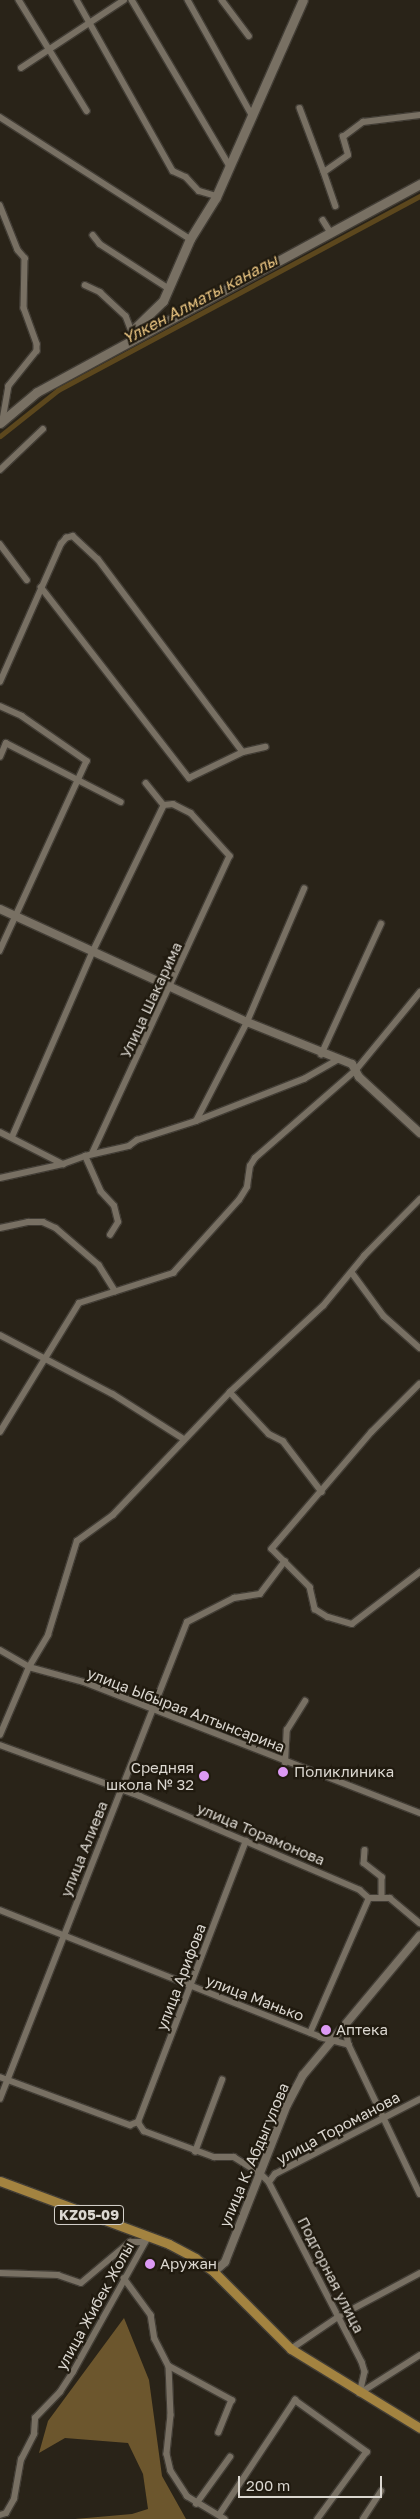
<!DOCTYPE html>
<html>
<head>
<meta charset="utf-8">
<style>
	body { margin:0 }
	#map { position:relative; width:420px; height:2519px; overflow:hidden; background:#292318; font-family:"Golos Text",sans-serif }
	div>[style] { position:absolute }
	.forest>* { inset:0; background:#6c562d }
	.canal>* { height:5px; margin:-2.5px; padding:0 2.5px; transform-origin:2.5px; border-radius:2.5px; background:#5c471d }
	.roads { filter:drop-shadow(1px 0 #423d35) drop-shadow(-1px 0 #423d35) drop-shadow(0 1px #423d35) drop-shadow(0 -1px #423d35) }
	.minor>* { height:5.5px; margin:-2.75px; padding:0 2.75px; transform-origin:2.75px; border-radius:2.75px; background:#787063 }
	.tertiary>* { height:8px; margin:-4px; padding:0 4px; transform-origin:4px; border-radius:4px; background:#787063 }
	.secondary>* { height:9px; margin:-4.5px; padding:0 4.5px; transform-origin:4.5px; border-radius:4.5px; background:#787063 }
	.primary>* { height:9px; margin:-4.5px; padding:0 4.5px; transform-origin:4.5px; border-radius:4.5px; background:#a38340 }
	.dots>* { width:14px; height:14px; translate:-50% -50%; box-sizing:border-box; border:2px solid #201a0f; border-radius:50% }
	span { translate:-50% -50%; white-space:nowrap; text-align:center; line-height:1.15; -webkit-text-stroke:4.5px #201a0f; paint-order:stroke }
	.shield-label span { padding:1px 4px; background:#201a0f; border:1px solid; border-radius:4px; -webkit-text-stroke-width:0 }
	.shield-label { font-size:14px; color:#dbd7d0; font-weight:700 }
	.street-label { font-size:15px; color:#dbd7d0 }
	.poi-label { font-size:15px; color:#dbd7d0 }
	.right { translate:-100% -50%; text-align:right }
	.left { translate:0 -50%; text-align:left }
	.water-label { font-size:16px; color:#edc884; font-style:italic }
	.scale { position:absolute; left:238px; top:2476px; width:144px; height:22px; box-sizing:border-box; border:2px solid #dbd7d0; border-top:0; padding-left:6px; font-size:15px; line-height:18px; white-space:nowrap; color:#dbd7d0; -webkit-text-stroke:4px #201a0f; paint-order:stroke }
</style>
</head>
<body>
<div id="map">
	<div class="forest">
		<div style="clip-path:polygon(124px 2318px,149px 2380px,162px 2476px,186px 2519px,75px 2519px,132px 2514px,148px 2509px,143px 2474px,128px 2443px,65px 2438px,39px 2453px,48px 2421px)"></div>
	</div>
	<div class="canal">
		<div style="left:0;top:436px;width:74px;rotate:-38.4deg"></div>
		<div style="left:58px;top:390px;width:411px;rotate:-28.2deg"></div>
	</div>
	<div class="roads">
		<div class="minor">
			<div style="left:19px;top:0;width:130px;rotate:58.5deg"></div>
			<div style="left:77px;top:0;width:196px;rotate:60.7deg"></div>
			<div style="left:173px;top:171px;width:14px;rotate:25deg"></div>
			<div style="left:186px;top:177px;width:19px;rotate:47deg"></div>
			<div style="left:199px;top:191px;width:18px;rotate:16deg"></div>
			<div style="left:132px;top:0;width:191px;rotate:59.5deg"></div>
			<div style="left:188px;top:0;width:132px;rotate:60.9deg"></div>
			<div style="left:222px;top:0;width:45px;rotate:53.1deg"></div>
			<div style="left:21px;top:68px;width:123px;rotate:-33.4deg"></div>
			<div style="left:300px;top:108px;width:68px;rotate:69.4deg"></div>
			<div style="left:324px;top:172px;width:29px;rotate:-35deg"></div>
			<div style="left:348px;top:155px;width:19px;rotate:-106deg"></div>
			<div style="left:343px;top:137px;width:25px;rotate:-37deg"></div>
			<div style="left:363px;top:122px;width:57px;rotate:-7deg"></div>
			<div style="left:0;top:117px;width:226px;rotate:32.7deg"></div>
			<div style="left:324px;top:172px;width:36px;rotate:71deg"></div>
			<div style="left:0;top:205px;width:48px;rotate:68.2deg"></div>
			<div style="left:18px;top:250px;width:11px;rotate:49deg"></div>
			<div style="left:25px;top:258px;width:50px;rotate:91.1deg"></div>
			<div style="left:24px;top:308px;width:38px;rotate:70deg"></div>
			<div style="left:37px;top:344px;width:7px;rotate:90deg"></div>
			<div style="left:37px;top:351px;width:45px;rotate:128.7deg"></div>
			<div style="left:9px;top:386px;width:35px;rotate:100deg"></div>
			<div style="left:323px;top:220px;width:13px;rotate:58deg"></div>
			<div style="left:93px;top:235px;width:11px;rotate:52deg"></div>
			<div style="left:100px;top:244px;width:81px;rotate:32.9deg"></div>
			<div style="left:85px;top:285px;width:17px;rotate:25deg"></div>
			<div style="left:100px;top:292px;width:35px;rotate:43deg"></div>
			<div style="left:126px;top:316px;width:17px;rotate:69deg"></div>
			<div style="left:0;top:470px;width:59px;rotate:-43.6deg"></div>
			<div style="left:0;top:544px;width:45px;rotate:53.1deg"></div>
			<div style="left:41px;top:587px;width:242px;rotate:52.2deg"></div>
			<div style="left:189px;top:778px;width:60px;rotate:-25.7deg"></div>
			<div style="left:243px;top:752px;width:23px;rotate:-13deg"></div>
			<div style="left:0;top:682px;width:151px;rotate:-66.2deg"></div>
			<div style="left:61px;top:544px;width:8px;rotate:-50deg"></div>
			<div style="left:66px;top:538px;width:7px;rotate:-16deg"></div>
			<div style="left:73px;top:536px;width:34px;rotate:43deg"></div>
			<div style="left:98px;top:559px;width:241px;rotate:53.1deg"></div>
			<div style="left:0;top:706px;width:24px;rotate:24deg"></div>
			<div style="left:22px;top:716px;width:79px;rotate:34.7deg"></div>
			<div style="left:87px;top:761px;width:209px;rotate:114.6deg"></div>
			<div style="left:0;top:757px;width:15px;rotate:-67deg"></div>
			<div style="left:6px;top:743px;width:129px;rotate:27.2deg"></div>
			<div style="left:146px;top:783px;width:28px;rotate:51deg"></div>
			<div style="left:321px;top:1055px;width:144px;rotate:-65.4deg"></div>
			<div style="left:196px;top:1121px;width:116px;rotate:-21.3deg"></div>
			<div style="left:304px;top:1079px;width:40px;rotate:-29.7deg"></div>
			<div style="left:0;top:1132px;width:71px;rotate:26.9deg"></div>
			<div style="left:63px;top:1164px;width:23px;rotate:-20deg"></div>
			<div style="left:12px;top:1137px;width:203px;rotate:-66.5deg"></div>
			<div style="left:93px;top:951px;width:162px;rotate:-64.1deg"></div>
			<div style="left:164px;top:805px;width:9px;rotate:-6deg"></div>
			<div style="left:173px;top:804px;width:20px;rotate:27deg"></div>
			<div style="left:191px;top:813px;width:58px;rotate:47.8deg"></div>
			<div style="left:230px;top:856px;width:327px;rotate:114.8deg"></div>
			<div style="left:0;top:1178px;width:65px;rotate:-12.5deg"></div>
			<div style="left:0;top:1228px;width:29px;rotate:-12deg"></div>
			<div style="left:28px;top:1222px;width:15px"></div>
			<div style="left:43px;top:1222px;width:14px;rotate:25deg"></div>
			<div style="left:56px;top:1228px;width:57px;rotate:40.7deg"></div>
			<div style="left:99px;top:1265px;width:31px;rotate:58deg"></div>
			<div style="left:110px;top:1235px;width:15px;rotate:-58deg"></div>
			<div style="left:118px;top:1222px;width:16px;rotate:-104deg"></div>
			<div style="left:114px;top:1206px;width:19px;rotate:-133deg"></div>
			<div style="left:101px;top:1192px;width:39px;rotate:-114deg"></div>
			<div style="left:85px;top:1156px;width:45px;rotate:-12.8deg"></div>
			<div style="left:129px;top:1146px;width:10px;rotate:-37deg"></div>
			<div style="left:137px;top:1140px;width:62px;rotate:-17.9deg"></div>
			<div style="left:196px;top:1121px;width:111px;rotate:-62.7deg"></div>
			<div style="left:247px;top:1022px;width:145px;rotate:-66.8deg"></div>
			<div style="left:353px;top:1274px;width:52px;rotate:53.6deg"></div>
			<div style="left:384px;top:1316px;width:48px;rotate:41.6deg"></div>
			<div style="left:0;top:1335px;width:127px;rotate:27.6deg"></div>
			<div style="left:113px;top:1394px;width:84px;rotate:32.4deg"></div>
			<div style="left:420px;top:1384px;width:68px;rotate:135deg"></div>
			<div style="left:372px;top:1432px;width:154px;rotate:130.5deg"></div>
			<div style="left:272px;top:1549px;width:54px;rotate:45deg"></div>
			<div style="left:310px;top:1587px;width:23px;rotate:77deg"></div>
			<div style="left:315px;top:1609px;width:15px;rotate:32deg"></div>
			<div style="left:328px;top:1617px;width:25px;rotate:16deg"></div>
			<div style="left:352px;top:1624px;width:86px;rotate:-37.4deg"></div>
			<div style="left:230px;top:1392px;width:57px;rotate:47.1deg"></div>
			<div style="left:269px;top:1434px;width:16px;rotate:27deg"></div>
			<div style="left:283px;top:1441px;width:64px;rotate:52.6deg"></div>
			<div style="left:0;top:1432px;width:151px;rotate:-58.5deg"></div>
			<div style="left:79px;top:1303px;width:99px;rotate:-17.7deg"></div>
			<div style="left:173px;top:1273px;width:98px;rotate:-47.9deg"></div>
			<div style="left:239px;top:1200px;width:15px;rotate:-58deg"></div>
			<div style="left:247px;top:1187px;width:21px;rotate:-82deg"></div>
			<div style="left:250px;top:1166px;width:9px;rotate:-58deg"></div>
			<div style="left:255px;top:1158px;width:134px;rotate:-41.1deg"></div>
			<div style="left:356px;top:1070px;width:101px;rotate:-50.6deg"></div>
			<div style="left:0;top:1650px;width:34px;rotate:30deg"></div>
			<div style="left:29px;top:1667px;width:57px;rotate:15.3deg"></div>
			<div style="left:84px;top:1682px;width:361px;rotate:21.3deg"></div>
			<div style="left:0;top:1735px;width:74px;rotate:-66.9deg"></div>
			<div style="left:29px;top:1667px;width:37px;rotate:-59deg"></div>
			<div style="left:48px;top:1635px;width:98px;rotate:-72.9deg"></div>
			<div style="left:77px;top:1541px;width:44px;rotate:-35.8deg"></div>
			<div style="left:113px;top:1515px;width:170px;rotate:-46.4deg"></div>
			<div style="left:230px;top:1392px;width:127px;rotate:-42.8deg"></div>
			<div style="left:323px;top:1306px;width:65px;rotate:-50.6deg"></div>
			<div style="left:364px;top:1256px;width:80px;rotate:-45.5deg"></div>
			<div style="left:0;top:1745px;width:149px;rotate:20deg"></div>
			<div style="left:140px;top:1796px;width:239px;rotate:23.1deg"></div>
			<div style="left:360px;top:1890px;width:12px;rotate:42deg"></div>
			<div style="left:285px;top:1763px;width:33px;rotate:-87deg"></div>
			<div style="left:287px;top:1730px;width:34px;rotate:-58deg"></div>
			<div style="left:365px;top:1850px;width:13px;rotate:94deg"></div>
			<div style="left:364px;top:1863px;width:23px;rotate:38deg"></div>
			<div style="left:382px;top:1877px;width:19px;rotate:90deg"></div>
			<div style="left:0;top:1910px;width:344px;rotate:21.6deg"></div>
			<div style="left:320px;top:2037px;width:30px;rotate:15deg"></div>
			<div style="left:349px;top:2045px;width:165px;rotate:64.5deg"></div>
			<div style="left:345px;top:2025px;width:20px;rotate:79deg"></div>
			<div style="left:310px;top:2033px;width:147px;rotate:-66.4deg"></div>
			<div style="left:369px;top:1898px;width:21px"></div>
			<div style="left:390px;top:1898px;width:39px;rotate:40deg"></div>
			<div style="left:0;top:2077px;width:139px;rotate:20.3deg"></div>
			<div style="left:130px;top:2125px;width:9px;rotate:-21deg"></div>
			<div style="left:138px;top:2122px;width:11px;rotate:56deg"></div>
			<div style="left:144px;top:2131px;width:75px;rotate:20.4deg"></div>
			<div style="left:214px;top:2157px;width:20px"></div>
			<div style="left:234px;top:2157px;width:31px;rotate:32deg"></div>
			<div style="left:260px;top:2173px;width:13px;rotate:45deg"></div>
			<div style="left:269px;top:2182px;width:203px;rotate:62.7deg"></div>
			<div style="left:362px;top:2362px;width:10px;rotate:73deg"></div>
			<div style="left:365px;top:2372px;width:22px;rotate:103deg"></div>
			<div style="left:0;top:2099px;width:512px;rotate:-68.59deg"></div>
			<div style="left:187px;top:1622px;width:53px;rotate:-27.1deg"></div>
			<div style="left:234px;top:1598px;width:26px;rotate:-9deg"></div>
			<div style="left:260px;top:1594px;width:41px;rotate:-52.9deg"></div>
			<div style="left:138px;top:2122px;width:301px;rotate:-69deg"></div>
			<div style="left:195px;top:2152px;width:77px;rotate:-69.4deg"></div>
			<div style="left:269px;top:2182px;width:10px;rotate:-53deg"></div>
			<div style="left:275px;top:2174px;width:163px;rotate:-27.3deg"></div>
			<div style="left:0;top:2273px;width:58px;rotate:2deg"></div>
			<div style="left:58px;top:2275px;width:24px;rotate:19deg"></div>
			<div style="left:81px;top:2283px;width:64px;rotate:-39.9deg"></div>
			<div style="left:130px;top:2242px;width:14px"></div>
			<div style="left:124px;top:2278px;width:46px;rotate:53.9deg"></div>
			<div style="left:151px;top:2315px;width:24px;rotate:81deg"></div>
			<div style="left:155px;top:2339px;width:30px;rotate:63deg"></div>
			<div style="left:169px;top:2366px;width:49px;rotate:87.7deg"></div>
			<div style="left:171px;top:2415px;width:39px;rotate:96deg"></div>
			<div style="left:167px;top:2454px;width:17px;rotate:77deg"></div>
			<div style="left:171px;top:2471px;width:30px;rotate:57deg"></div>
			<div style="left:187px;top:2496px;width:44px;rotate:31.2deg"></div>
			<div style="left:291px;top:2349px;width:57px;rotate:-34.2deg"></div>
			<div style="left:338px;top:2317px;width:93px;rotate:-28.2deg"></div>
			<div style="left:169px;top:2366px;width:72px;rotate:28.4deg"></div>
			<div style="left:232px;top:2400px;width:35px;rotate:112deg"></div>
			<div style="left:360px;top:2393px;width:71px;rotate:-32.3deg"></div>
			<div style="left:196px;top:2504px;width:58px;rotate:-54.1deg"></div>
			<div style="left:0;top:2515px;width:6px;rotate:-18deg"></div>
			<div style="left:6px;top:2513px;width:16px;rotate:-60deg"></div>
			<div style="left:14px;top:2499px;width:40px;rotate:-80deg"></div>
			<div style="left:21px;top:2460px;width:29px;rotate:-63deg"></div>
			<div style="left:34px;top:2434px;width:16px;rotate:-86deg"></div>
			<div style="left:35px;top:2418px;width:36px;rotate:-46deg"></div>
			<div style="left:60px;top:2392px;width:24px;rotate:-57deg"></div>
			<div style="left:73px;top:2372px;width:154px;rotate:-60.9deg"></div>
			<div style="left:219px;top:2515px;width:138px;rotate:-56.5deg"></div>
			<div style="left:295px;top:2400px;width:89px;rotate:35.8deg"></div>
			<div style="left:367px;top:2452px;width:83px;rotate:126.2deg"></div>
			<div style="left:363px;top:2519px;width:33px;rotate:-57deg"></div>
		</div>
		<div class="tertiary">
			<div style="left:0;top:909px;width:272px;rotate:24.6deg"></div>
			<div style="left:247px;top:1022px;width:113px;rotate:21.8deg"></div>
			<div style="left:352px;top:1064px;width:15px;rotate:62deg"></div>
			<div style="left:359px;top:1077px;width:83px;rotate:42.6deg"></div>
			<div style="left:214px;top:2272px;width:15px;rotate:-42deg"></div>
			<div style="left:225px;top:2262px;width:169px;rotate:-68.5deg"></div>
			<div style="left:287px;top:2105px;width:34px;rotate:-62deg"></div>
			<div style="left:303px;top:2075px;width:182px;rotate:-50.1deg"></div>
		</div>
		<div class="secondary">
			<div style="left:132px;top:331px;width:43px;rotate:-44.1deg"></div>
			<div style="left:163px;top:301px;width:68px;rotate:-66.5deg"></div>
			<div style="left:190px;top:239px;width:49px;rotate:-58.2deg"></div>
			<div style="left:216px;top:197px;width:215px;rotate:-66.2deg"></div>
			<div style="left:0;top:423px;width:48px;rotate:-40deg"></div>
			<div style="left:37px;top:392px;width:436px;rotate:-28.5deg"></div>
		</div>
		<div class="primary">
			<div style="left:0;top:2181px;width:180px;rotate:20.4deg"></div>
			<div style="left:169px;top:2244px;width:30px;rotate:28deg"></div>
			<div style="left:195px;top:2258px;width:24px;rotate:36deg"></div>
			<div style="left:214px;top:2272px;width:109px;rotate:45deg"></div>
			<div style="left:291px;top:2349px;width:151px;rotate:31.5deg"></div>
		</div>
	</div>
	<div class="dots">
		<div style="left:283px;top:1772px;background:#dc99f4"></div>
		<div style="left:204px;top:1776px;background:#dc99f4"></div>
		<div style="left:326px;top:2030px;background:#dc99f4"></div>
		<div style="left:150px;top:2264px;background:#dc99f4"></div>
	</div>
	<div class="shield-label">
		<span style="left:89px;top:2215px">KZ05-09</span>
	</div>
	<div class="street-label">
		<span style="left:151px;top:1000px;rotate:-65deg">Улица Шакарима</span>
		<span style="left:186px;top:1710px;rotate:21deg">улица Ыбырая Алтынсарина</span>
		<span style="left:261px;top:1834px;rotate:23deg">улица Торамонова</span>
		<span style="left:84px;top:1849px;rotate:-68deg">улица Алиева</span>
		<span style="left:181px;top:1977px;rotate:-69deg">улица Арифова</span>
		<span style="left:255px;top:1998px;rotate:21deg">улица Манько</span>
		<span style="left:338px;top:2128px;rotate:-28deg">улица Тороманова</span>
		<span style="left:254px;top:2155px;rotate:-67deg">улица К. Абдыгулова</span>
		<span style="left:331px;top:2275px;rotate:63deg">Подгорная улица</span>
		<span style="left:95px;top:2306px;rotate:-61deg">улица Жибек Жолы</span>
	</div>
	<div class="poi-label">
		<span class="right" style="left:194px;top:1776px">Средняя<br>школа № 32</span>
		<span class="left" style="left:294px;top:1772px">Поликлиника</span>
		<span class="left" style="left:336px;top:2030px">Аптека</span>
		<span class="left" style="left:160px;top:2264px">Аружан</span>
	</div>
	<div class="water-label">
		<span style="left:200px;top:299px;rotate:-28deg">Үлкен Алматы каналы</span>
	</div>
	<div class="scale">200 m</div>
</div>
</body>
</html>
